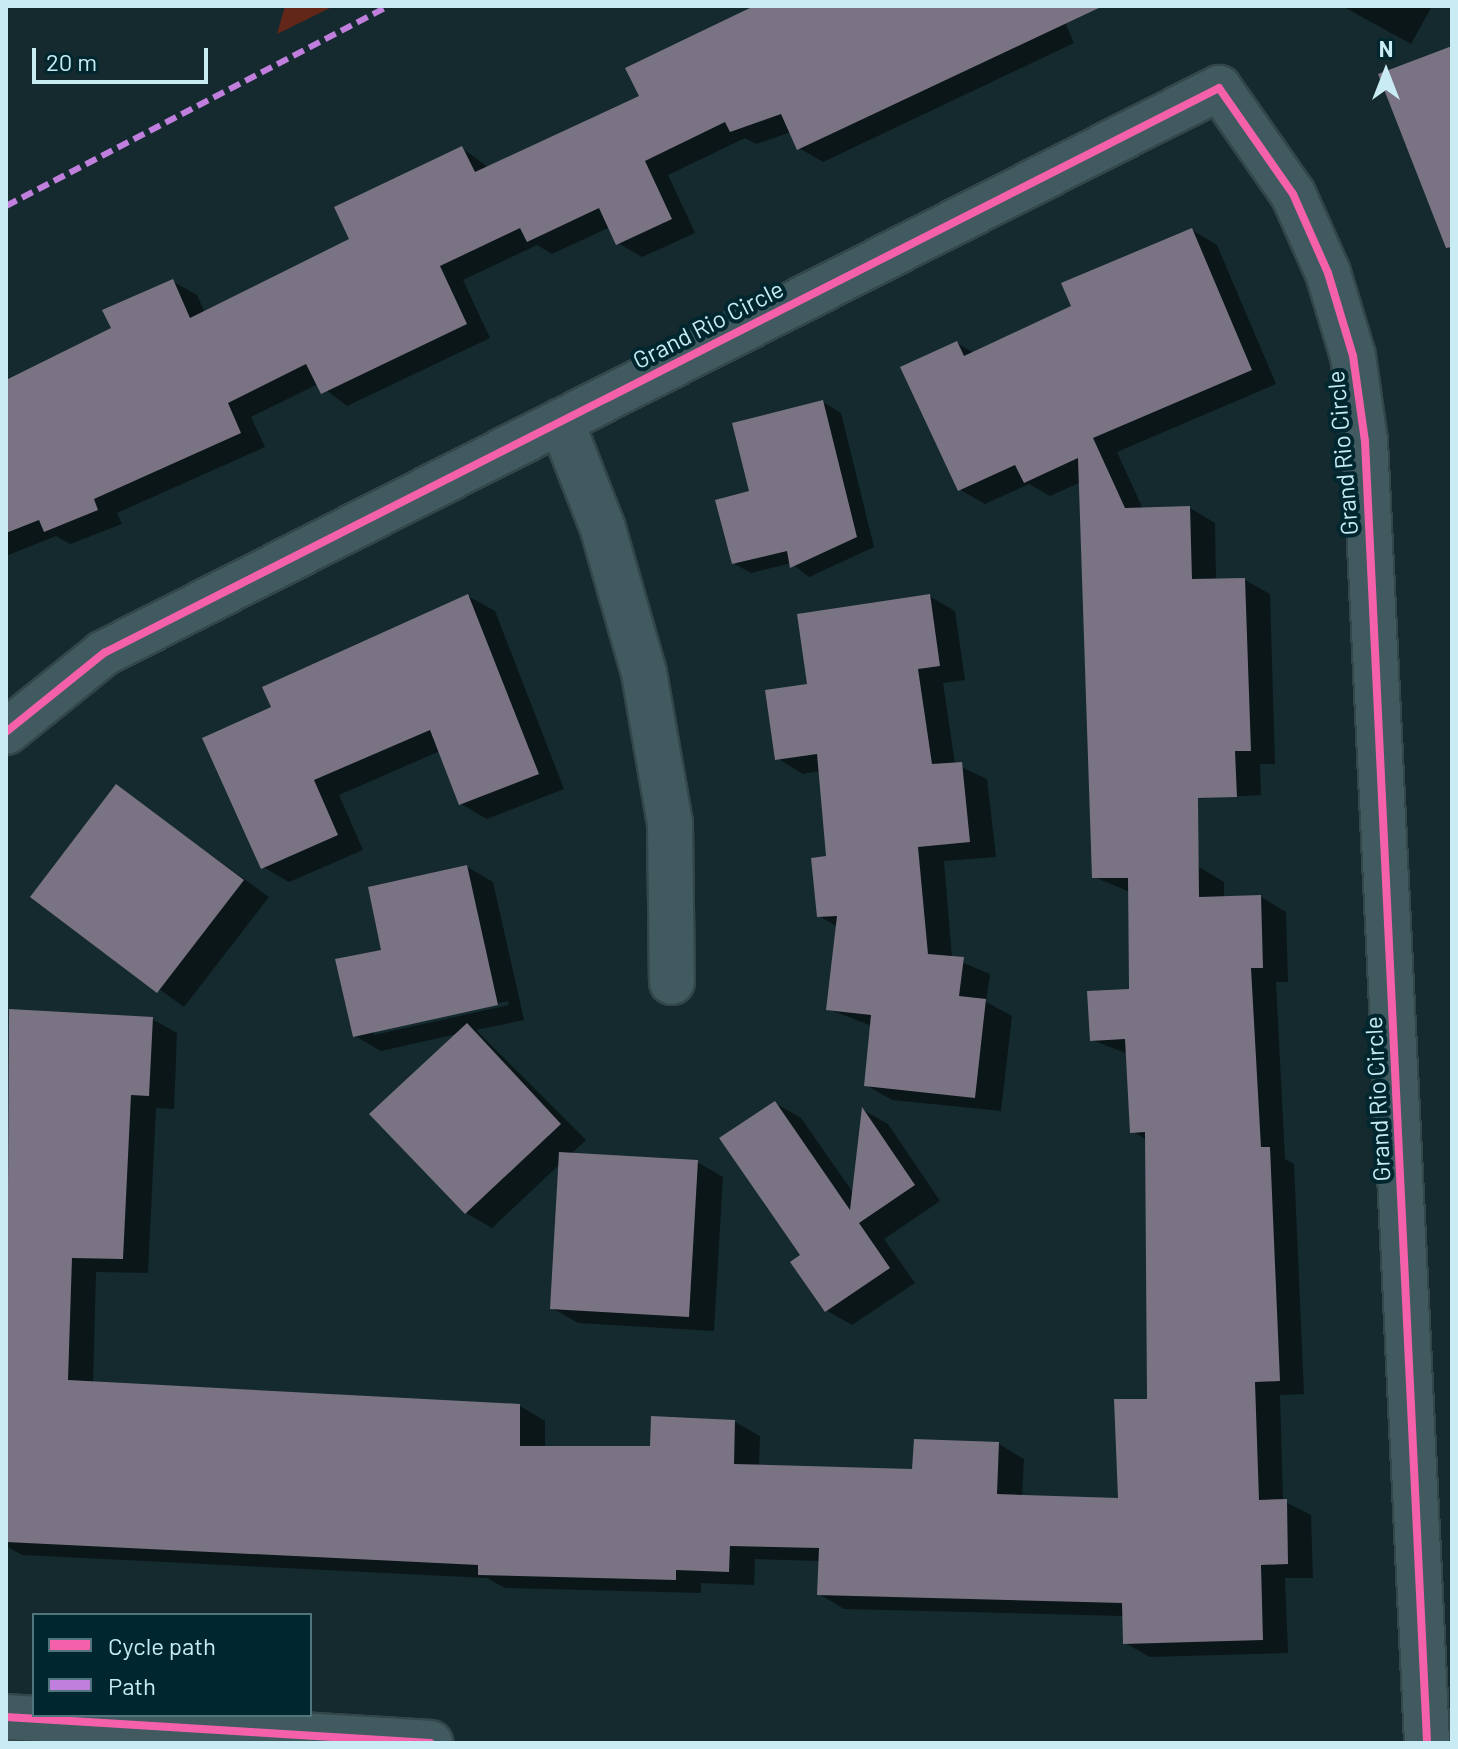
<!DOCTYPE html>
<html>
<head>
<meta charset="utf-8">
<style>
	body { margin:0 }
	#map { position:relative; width:1458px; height:1749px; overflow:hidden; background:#142a2e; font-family:Barlow,sans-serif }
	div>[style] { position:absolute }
	.green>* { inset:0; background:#63271a }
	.shadow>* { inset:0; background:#0007 }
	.building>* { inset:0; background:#7a7383 }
	.roads { filter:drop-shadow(2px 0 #33464a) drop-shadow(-2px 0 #33464a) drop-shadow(0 2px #33464a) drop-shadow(0 -2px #33464a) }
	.minor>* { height:44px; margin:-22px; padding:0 22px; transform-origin:22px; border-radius:22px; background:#415a5f }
	.quiet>* { height:6px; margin-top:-3px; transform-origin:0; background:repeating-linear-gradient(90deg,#c07fdc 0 12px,transparent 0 18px) }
	.cycleway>* { height:8px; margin:-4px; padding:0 4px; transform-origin:4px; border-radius:4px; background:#f560ab }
	span { translate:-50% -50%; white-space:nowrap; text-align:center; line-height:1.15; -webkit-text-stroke:8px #00272f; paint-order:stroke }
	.street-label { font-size:24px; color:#c9ebf3 }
	.frame { position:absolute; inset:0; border:8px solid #c9ebf3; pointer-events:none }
	.legend { position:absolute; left:32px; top:1613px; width:280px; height:104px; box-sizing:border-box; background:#00272f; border:2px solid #50757d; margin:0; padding:10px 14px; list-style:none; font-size:24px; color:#c9ebf3 }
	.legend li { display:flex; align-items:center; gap:16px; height:40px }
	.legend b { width:40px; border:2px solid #50757d }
	.north { position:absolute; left:1346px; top:32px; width:80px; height:80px; -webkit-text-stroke:6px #00272f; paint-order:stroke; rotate:0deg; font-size:22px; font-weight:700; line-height:32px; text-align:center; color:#c9ebf3 }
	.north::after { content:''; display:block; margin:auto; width:28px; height:36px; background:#c9ebf3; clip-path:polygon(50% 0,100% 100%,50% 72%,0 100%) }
	.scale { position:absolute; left:32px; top:48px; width:176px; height:36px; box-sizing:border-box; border:4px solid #c9ebf3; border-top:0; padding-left:10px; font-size:24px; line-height:28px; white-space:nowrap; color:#c9ebf3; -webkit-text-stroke:6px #00272f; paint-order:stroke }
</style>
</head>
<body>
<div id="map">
	<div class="green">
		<div style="clip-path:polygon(285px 6px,334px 6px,277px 34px)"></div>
	</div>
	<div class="shadow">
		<div style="clip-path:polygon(759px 6px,1058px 6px,1074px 43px,823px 162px,799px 148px,791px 132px,756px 144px,745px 138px,668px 175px,695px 233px,642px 257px,618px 243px,610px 227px,552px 254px,537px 245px,463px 280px,490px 338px,347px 406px,318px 384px,251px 417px,265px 447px,117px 513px,122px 524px,70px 544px,56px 536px,6px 556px,6px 382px,113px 329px,172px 281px,197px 295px,205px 313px,352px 240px,462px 148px,489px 168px,642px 97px)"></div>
		<div style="clip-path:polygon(1342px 6px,1432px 6px,1411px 44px)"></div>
		<div style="clip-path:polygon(1192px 230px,1217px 245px,1276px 384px,1117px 452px,1143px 509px,1190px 508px,1215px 523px,1216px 580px,1245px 580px,1270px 594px,1275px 764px,1260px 764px,1261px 795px,1188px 799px,1199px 867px,1224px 882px,1224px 898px,1261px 897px,1286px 912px,1288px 982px,1276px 982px,1285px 1159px,1294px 1164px,1304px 1394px,1280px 1395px,1283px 1501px,1311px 1515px,1313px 1578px,1285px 1578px,1288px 1653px,1150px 1657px,1125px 1643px,1124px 1616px,844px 1609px,819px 1594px,820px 1561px,755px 1559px,754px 1585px,701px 1583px,701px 1593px,505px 1588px,487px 1578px,22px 1555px,6px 1546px,11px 1011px,152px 1019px,177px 1033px,174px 1109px,156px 1108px,148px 1273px,96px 1272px,93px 1384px,520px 1406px,545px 1421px,545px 1448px,652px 1448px,735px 1422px,760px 1436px,759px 1467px,914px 1471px,999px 1444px,1024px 1459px,1022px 1497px,1120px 1500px,1149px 1400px,1147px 1140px,1132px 1131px,1128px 1054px,1092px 1040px,1131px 991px,1130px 892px,1094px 877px,1081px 482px,1050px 496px,1029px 484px,985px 504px,959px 489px,957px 343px,974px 353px,1073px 307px)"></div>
		<div style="clip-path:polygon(823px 402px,841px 413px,874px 547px,809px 577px,791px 563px,751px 573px,733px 563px,752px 492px)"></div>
		<div style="clip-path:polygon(468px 596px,495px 611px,564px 789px,487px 819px,461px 804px,440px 751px,339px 795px,363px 850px,289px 882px,263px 867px,274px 708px)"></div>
		<div style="clip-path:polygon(929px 596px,955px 611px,965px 680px,943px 683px,955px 764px,987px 779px,996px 857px,944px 861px,952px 958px,990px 974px,986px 1002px,1012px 1016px,1001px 1111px,892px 1100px,866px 1085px,872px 1026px,828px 1009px,838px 927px,819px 916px,829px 858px,820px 771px,803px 774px,777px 758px,810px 685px)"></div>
		<div style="clip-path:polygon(117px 787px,269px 897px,184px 1007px,32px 897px)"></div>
		<div style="clip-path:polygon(evenodd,467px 867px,493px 882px,524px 1020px,476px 1030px,586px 1140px,570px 1155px,697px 1162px,723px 1177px,714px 1331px,578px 1323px,552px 1308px,560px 1164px,492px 1228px,466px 1213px,457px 1034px,381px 1051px,355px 1036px,384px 951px,467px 867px,508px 1001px,509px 1005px,374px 1035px,374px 1031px,508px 1001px)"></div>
		<div style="clip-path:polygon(775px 1103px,801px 1118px,854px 1194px,863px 1110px,888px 1124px,940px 1201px,884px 1239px,915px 1283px,852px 1325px,826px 1310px,802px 1256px)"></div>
	</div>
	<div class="building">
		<div style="clip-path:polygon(754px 6px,1103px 6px,797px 150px,781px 114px,730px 132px,725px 122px,645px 161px,672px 219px,616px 245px,599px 208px,527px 242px,520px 228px,440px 266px,467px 324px,321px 394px,306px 364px,228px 403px,241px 433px,94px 499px,98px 510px,44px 532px,39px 520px,6px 533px,6px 380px,111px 328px,102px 310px,173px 279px,190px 318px,349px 239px,334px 207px,462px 146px,475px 172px,639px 96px,625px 68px)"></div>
		<div style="clip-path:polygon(1452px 46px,1452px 247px,1446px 248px,1378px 74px)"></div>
		<div style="clip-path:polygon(1192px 228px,1252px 370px,1093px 438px,1125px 508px,1190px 506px,1192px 579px,1245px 578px,1251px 751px,1235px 751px,1237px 797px,1198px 798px,1199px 897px,1261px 895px,1263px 968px,1251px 968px,1261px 1147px,1270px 1147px,1280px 1381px,1255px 1382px,1259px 1500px,1287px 1499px,1288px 1564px,1261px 1565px,1263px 1640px,1123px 1644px,1122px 1603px,817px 1595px,819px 1548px,730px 1546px,729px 1572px,676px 1570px,676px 1580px,478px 1575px,478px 1565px,6px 1542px,9px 1009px,153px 1017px,149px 1096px,131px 1095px,123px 1259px,72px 1258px,68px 1380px,520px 1404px,520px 1446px,650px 1446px,651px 1416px,735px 1420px,734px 1464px,912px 1469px,914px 1439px,999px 1442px,997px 1494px,1118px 1498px,1114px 1399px,1147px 1399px,1145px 1132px,1130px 1133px,1125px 1039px,1090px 1041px,1087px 991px,1129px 989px,1128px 878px,1092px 878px,1078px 458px,1024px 483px,1015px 465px,958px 491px,900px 367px,957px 341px,964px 356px,1071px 306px,1061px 283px)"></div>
		<div style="clip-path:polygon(823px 400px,857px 537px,790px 568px,787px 551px,732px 564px,715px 500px,749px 491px,732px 423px)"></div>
		<div style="clip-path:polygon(468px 594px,539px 774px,459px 805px,430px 730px,314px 780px,338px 835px,261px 869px,202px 738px,271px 707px,262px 687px)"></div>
		<div style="clip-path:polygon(930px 594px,940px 666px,918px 669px,932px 764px,962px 762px,970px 842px,918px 847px,928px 954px,964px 957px,959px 996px,986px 999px,975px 1098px,864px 1086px,871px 1015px,826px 1010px,837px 916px,817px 917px,811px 858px,826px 856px,817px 754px,775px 760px,765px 690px,807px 684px,797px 614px)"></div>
		<div style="clip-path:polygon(116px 784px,244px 880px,157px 993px,30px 897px)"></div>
		<div style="clip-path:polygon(467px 865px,498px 1005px,353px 1037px,335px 959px,381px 950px,368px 887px)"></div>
		<div style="clip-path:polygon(467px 1023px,561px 1124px,465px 1214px,369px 1114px)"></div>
		<div style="clip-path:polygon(775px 1101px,850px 1210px,862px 1107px,915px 1185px,859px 1223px,890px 1268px,825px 1312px,790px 1262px,800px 1255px,719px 1138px)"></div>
		<div style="clip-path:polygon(559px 1152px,698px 1160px,689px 1317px,550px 1309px)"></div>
	</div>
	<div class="roads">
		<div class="minor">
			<div style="left:561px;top:421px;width:116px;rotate:68.7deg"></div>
			<div style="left:603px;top:529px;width:150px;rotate:74.1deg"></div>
			<div style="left:644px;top:673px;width:152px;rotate:80.2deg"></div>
			<div style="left:670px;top:823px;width:159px;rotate:89.3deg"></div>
			<div style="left:6px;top:732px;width:126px;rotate:-38.9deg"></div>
			<div style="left:104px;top:653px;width:1250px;rotate:-26.87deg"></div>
			<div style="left:1219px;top:88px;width:129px;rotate:55.1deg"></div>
			<div style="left:1293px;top:194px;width:86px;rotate:66.1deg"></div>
			<div style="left:1328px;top:273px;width:87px;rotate:73.2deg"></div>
			<div style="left:1353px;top:356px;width:86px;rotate:82deg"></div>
			<div style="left:1365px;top:441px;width:1303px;rotate:87.27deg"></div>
			<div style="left:6px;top:1717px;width:425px;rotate:3.5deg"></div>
		</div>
	</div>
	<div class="quiet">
		<div style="left:6px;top:206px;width:432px;rotate:-27.6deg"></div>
	</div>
	<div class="cycleway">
		<div style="left:6px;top:732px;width:126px;rotate:-38.9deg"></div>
		<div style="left:104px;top:653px;width:1250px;rotate:-26.87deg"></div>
		<div style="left:1219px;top:88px;width:129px;rotate:55.1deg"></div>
		<div style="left:1293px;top:194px;width:86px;rotate:66.1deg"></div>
		<div style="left:1328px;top:273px;width:87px;rotate:73.2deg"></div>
		<div style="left:1353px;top:356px;width:86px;rotate:82deg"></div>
		<div style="left:1365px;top:441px;width:1303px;rotate:87.27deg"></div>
		<div style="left:6px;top:1717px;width:425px;rotate:3.5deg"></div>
	</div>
	<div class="street-label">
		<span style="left:708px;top:324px;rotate:-27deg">Grand Rio Circle</span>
		<span style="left:1342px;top:453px;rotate:-95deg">Grand Rio Circle</span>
		<span style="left:1377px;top:1099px;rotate:-93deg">Grand Rio Circle</span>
	</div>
	<div class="frame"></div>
	<ul class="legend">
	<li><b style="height:10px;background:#f560ab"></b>Cycle path</li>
	<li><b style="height:10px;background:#c07fdc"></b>Path</li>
	</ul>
	<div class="north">N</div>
	<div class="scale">20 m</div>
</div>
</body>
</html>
